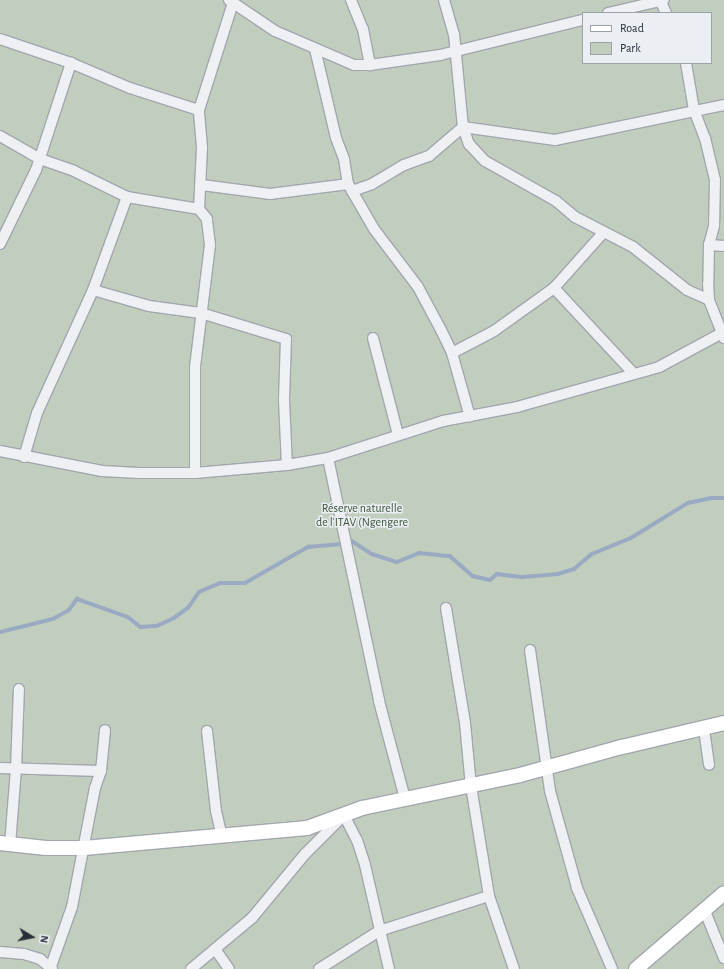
<!DOCTYPE html>
<html>
<head>
<meta charset="utf-8">
<style>
	body { margin:0 }
	#map { position:relative; width:724px; height:969px; overflow:hidden; background:#dcdfe5; font-family:"Alegreya Sans",sans-serif }
	div>[style] { position:absolute }
	.green>* { inset:0; background:#c1cebe }
	.stream>* { height:3.5px; margin:-1.75px; padding:0 1.75px; transform-origin:1.75px; border-radius:1.75px; background:#9aaac2 }
	.roads { filter:drop-shadow(1px 0 #a2a6ae) drop-shadow(-1px 0 #a2a6ae) drop-shadow(0 1px #a2a6ae) drop-shadow(0 -1px #a2a6ae) }
	.street>* { height:10px; margin:-5px; padding:0 5px; transform-origin:5px; border-radius:5px; background:#eef0f4 }
	.secondary>* { height:14px; margin:-7px; padding:0 7px; transform-origin:7px; border-radius:7px; background:#fff }
	span { translate:-50% -50%; white-space:nowrap; text-align:center; line-height:1.15; -webkit-text-stroke:3px #ebeef3; paint-order:stroke }
	.park-label { font-size:12px; color:#3a5436 }
	.legend { position:absolute; left:582px; top:12px; width:130px; height:52px; box-sizing:border-box; background:#ebeef3; border:1px solid #9da1a9; margin:0; padding:5px 7px; list-style:none; font-size:12px; color:#282d3a }
	.legend li { display:flex; align-items:center; gap:8px; height:20px }
	.legend b { width:20px; border:1px solid #9da1a9 }
	.north { position:absolute; left:12px; top:917px; width:40px; height:40px; -webkit-text-stroke:3px #ebeef3; paint-order:stroke; rotate:100deg; font-size:11px; font-weight:700; line-height:16px; text-align:center; color:#282d3a }
	.north::after { content:''; display:block; margin:auto; width:14px; height:18px; background:#282d3a; clip-path:polygon(50% 0,100% 100%,50% 72%,0 100%) }
</style>
</head>
<body>
<div id="map">
	<div class="green">
		<div style="clip-path:polygon(evenodd,0 0,724px 0,724px 969px,0 969px,0 0,583px 13px,711px 13px,711px 63px,583px 63px,583px 13px)"></div>
	</div>
	<div class="stream">
		<div style="left:352px;top:541px;width:24px;rotate:33deg"></div>
		<div style="left:372px;top:554px;width:26px;rotate:18deg"></div>
		<div style="left:397px;top:562px;width:24px;rotate:-22deg"></div>
		<div style="left:419px;top:553px;width:31px;rotate:6deg"></div>
		<div style="left:450px;top:556px;width:30px;rotate:41deg"></div>
		<div style="left:473px;top:576px;width:17px;rotate:13deg"></div>
		<div style="left:490px;top:580px;width:9px;rotate:-41deg"></div>
		<div style="left:497px;top:574px;width:26px;rotate:7deg"></div>
		<div style="left:523px;top:577px;width:35px;rotate:-5deg"></div>
		<div style="left:558px;top:574px;width:17px;rotate:-17deg"></div>
		<div style="left:574px;top:569px;width:23px;rotate:-40deg"></div>
		<div style="left:592px;top:554px;width:42px;rotate:-22.3deg"></div>
		<div style="left:631px;top:538px;width:67px;rotate:-31.6deg"></div>
		<div style="left:688px;top:503px;width:25px;rotate:-12deg"></div>
		<div style="left:712px;top:498px;width:12px"></div>
		<div style="left:0;top:632px;width:55px;rotate:-13.8deg"></div>
		<div style="left:53px;top:619px;width:18px;rotate:-29deg"></div>
		<div style="left:69px;top:610px;width:14px;rotate:-54deg"></div>
		<div style="left:77px;top:599px;width:54px;rotate:19.4deg"></div>
		<div style="left:128px;top:617px;width:16px;rotate:38deg"></div>
		<div style="left:141px;top:627px;width:16px;rotate:-4deg"></div>
		<div style="left:157px;top:626px;width:19px;rotate:-25deg"></div>
		<div style="left:174px;top:618px;width:17px;rotate:-36deg"></div>
		<div style="left:188px;top:608px;width:19px;rotate:-55deg"></div>
		<div style="left:199px;top:592px;width:23px;rotate:-23deg"></div>
		<div style="left:220px;top:583px;width:25px"></div>
		<div style="left:245px;top:583px;width:73px;rotate:-29.7deg"></div>
		<div style="left:308px;top:547px;width:33px;rotate:-5deg"></div>
	</div>
	<div class="roads">
		<div class="street">
			<div style="left:229px;top:0;width:55px;rotate:34deg"></div>
			<div style="left:275px;top:31px;width:86px;rotate:23.3deg"></div>
			<div style="left:354px;top:65px;width:16px"></div>
			<div style="left:370px;top:65px;width:71px;rotate:-8.1deg"></div>
			<div style="left:440px;top:55px;width:147px;rotate:-13.8deg"></div>
			<div style="left:351px;top:0;width:31px;rotate:68deg"></div>
			<div style="left:363px;top:29px;width:37px;rotate:79deg"></div>
			<div style="left:444px;top:0;width:35px;rotate:74deg"></div>
			<div style="left:454px;top:34px;width:93px;rotate:84.5deg"></div>
			<div style="left:463px;top:127px;width:18px;rotate:71deg"></div>
			<div style="left:469px;top:144px;width:23px;rotate:47deg"></div>
			<div style="left:485px;top:161px;width:81px;rotate:29.4deg"></div>
			<div style="left:556px;top:201px;width:25px;rotate:40deg"></div>
			<div style="left:575px;top:217px;width:65px;rotate:27.3deg"></div>
			<div style="left:633px;top:247px;width:69px;rotate:38.5deg"></div>
			<div style="left:687px;top:290px;width:24px;rotate:24deg"></div>
			<div style="left:660px;top:0;width:14px;rotate:65deg"></div>
			<div style="left:608px;top:13px;width:57px;rotate:-13.1deg"></div>
			<div style="left:0;top:39px;width:75px;rotate:18.7deg"></div>
			<div style="left:71px;top:63px;width:64px;rotate:23deg"></div>
			<div style="left:130px;top:88px;width:72px;rotate:17.7deg"></div>
			<div style="left:315px;top:49px;width:91px;rotate:76.7deg"></div>
			<div style="left:336px;top:138px;width:22px;rotate:69deg"></div>
			<div style="left:344px;top:159px;width:25px;rotate:81deg"></div>
			<div style="left:348px;top:184px;width:52px;rotate:60deg"></div>
			<div style="left:374px;top:229px;width:73px;rotate:52.8deg"></div>
			<div style="left:418px;top:287px;width:49px;rotate:61.9deg"></div>
			<div style="left:441px;top:330px;width:25px;rotate:64deg"></div>
			<div style="left:452px;top:353px;width:66px;rotate:74.3deg"></div>
			<div style="left:686px;top:63px;width:48px;rotate:80.3deg"></div>
			<div style="left:694px;top:110px;width:30px;rotate:69deg"></div>
			<div style="left:705px;top:138px;width:43px;rotate:76.6deg"></div>
			<div style="left:715px;top:180px;width:46px;rotate:91.2deg"></div>
			<div style="left:714px;top:226px;width:20px;rotate:105deg"></div>
			<div style="left:709px;top:245px;width:39px;rotate:91deg"></div>
			<div style="left:708px;top:284px;width:16px;rotate:86deg"></div>
			<div style="left:709px;top:300px;width:41px;rotate:68.5deg"></div>
			<div style="left:0;top:136px;width:46px;rotate:29.9deg"></div>
			<div style="left:40px;top:159px;width:36px;rotate:19deg"></div>
			<div style="left:74px;top:171px;width:59px;rotate:26.1deg"></div>
			<div style="left:127px;top:197px;width:73px;rotate:9.5deg"></div>
			<div style="left:202px;top:185px;width:69px;rotate:7.5deg"></div>
			<div style="left:270px;top:194px;width:79px;rotate:-7.3deg"></div>
			<div style="left:352px;top:191px;width:21px;rotate:-19deg"></div>
			<div style="left:372px;top:184px;width:37px;rotate:-31deg"></div>
			<div style="left:404px;top:165px;width:27px;rotate:-20deg"></div>
			<div style="left:429px;top:156px;width:45px;rotate:-40.5deg"></div>
			<div style="left:463px;top:127px;width:93px;rotate:8deg"></div>
			<div style="left:555px;top:140px;width:173px;rotate:-11.7deg"></div>
			<div style="left:0;top:244px;width:82px;rotate:-64.1deg"></div>
			<div style="left:36px;top:170px;width:113px;rotate:-71.9deg"></div>
			<div style="left:709px;top:245px;width:15px;rotate:4deg"></div>
			<div style="left:554px;top:288px;width:117px;rotate:47.1deg"></div>
			<div style="left:93px;top:290px;width:58px;rotate:15.9deg"></div>
			<div style="left:149px;top:306px;width:52px;rotate:7.7deg"></div>
			<div style="left:201px;top:313px;width:89px;rotate:17deg"></div>
			<div style="left:286px;top:339px;width:61px;rotate:91.9deg"></div>
			<div style="left:284px;top:400px;width:65px;rotate:87.4deg"></div>
			<div style="left:373px;top:338px;width:100px;rotate:75.5deg"></div>
			<div style="left:452px;top:353px;width:47px;rotate:-27.6deg"></div>
			<div style="left:494px;top:331px;width:74px;rotate:-35.6deg"></div>
			<div style="left:554px;top:288px;width:74px;rotate:-48.3deg"></div>
			<div style="left:0;top:451px;width:104px;rotate:11.1deg"></div>
			<div style="left:102px;top:471px;width:37px;rotate:3deg"></div>
			<div style="left:139px;top:473px;width:56px"></div>
			<div style="left:195px;top:473px;width:92px;rotate:-5deg"></div>
			<div style="left:287px;top:465px;width:42px;rotate:-9.7deg"></div>
			<div style="left:328px;top:458px;width:121px;rotate:-17.8deg"></div>
			<div style="left:443px;top:421px;width:75px;rotate:-10.7deg"></div>
			<div style="left:517px;top:407px;width:148px;rotate:-15.7deg"></div>
			<div style="left:659px;top:367px;width:72px;rotate:-28.4deg"></div>
			<div style="left:24px;top:457px;width:46px;rotate:-73.5deg"></div>
			<div style="left:37px;top:413px;width:135px;rotate:-65.5deg"></div>
			<div style="left:93px;top:290px;width:99px;rotate:-69.9deg"></div>
			<div style="left:328px;top:458px;width:248px;rotate:78.1deg"></div>
			<div style="left:379px;top:701px;width:101px;rotate:75.1deg"></div>
			<div style="left:195px;top:473px;width:106px;rotate:-90deg"></div>
			<div style="left:195px;top:367px;width:123px;rotate:-83deg"></div>
			<div style="left:210px;top:245px;width:26px;rotate:-97deg"></div>
			<div style="left:207px;top:219px;width:13px;rotate:-129deg"></div>
			<div style="left:199px;top:209px;width:62px;rotate:-87.2deg"></div>
			<div style="left:202px;top:147px;width:37px;rotate:-95deg"></div>
			<div style="left:199px;top:110px;width:112px;rotate:-72.4deg"></div>
			<div style="left:446px;top:608px;width:117px;rotate:80.6deg"></div>
			<div style="left:465px;top:723px;width:63px;rotate:84.6deg"></div>
			<div style="left:471px;top:786px;width:111px;rotate:80.7deg"></div>
			<div style="left:489px;top:896px;width:77px;rotate:71.1deg"></div>
			<div style="left:530px;top:650px;width:142px;rotate:81.9deg"></div>
			<div style="left:550px;top:791px;width:101px;rotate:74.4deg"></div>
			<div style="left:577px;top:888px;width:88px;rotate:66.6deg"></div>
			<div style="left:704px;top:729px;width:36px;rotate:82deg"></div>
			<div style="left:207px;top:731px;width:81px;rotate:83.6deg"></div>
			<div style="left:216px;top:811px;width:27px;rotate:77deg"></div>
			<div style="left:0;top:768px;width:101px;rotate:1.7deg"></div>
			<div style="left:10px;top:845px;width:76px;rotate:-85.5deg"></div>
			<div style="left:16px;top:769px;width:80px;rotate:-87.9deg"></div>
			<div style="left:704px;top:909px;width:53px;rotate:67.8deg"></div>
			<div style="left:215px;top:949px;width:24px;rotate:55deg"></div>
			<div style="left:0;top:952px;width:24px;rotate:5deg"></div>
			<div style="left:24px;top:954px;width:17px;rotate:17deg"></div>
			<div style="left:40px;top:959px;width:16px;rotate:40deg"></div>
			<div style="left:50px;top:969px;width:66px;rotate:-70.5deg"></div>
			<div style="left:72px;top:907px;width:121px;rotate:-79.1deg"></div>
			<div style="left:95px;top:788px;width:18px;rotate:-71deg"></div>
			<div style="left:101px;top:771px;width:41px;rotate:-84.4deg"></div>
			<div style="left:191px;top:969px;width:80px;rotate:-39.9deg"></div>
			<div style="left:252px;top:918px;width:83px;rotate:-50.4deg"></div>
			<div style="left:305px;top:854px;width:55px;rotate:-45deg"></div>
			<div style="left:344px;top:815px;width:28px;rotate:63deg"></div>
			<div style="left:357px;top:840px;width:26px;rotate:72deg"></div>
			<div style="left:365px;top:865px;width:107px;rotate:77deg"></div>
			<div style="left:319px;top:969px;width:71px;rotate:-32.3deg"></div>
			<div style="left:379px;top:931px;width:115px;rotate:-17.7deg"></div>
		</div>
		<div class="secondary">
			<div style="left:0;top:843px;width:46px;rotate:6.2deg"></div>
			<div style="left:46px;top:848px;width:38px"></div>
			<div style="left:84px;top:848px;width:224px;rotate:-5.1deg"></div>
			<div style="left:307px;top:828px;width:59px;rotate:-20deg"></div>
			<div style="left:362px;top:808px;width:161px;rotate:-11.8deg"></div>
			<div style="left:520px;top:775px;width:106px;rotate:-15.4deg"></div>
			<div style="left:622px;top:747px;width:105px;rotate:-13.2deg"></div>
			<div style="left:636px;top:969px;width:116px;rotate:-40.8deg"></div>
		</div>
	</div>
	<div class="park-label">
		<span style="left:362px;top:516px">Réserve naturelle<br>de l'ITAV (Ngengere</span>
	</div>
	<ul class="legend">
	<li><b style="height:5px;background:#fff"></b>Road</li>
	<li><b style="height:11px;background:#c1cebe"></b>Park</li>
	</ul>
	<div class="north">N</div>
</div>
</body>
</html>
